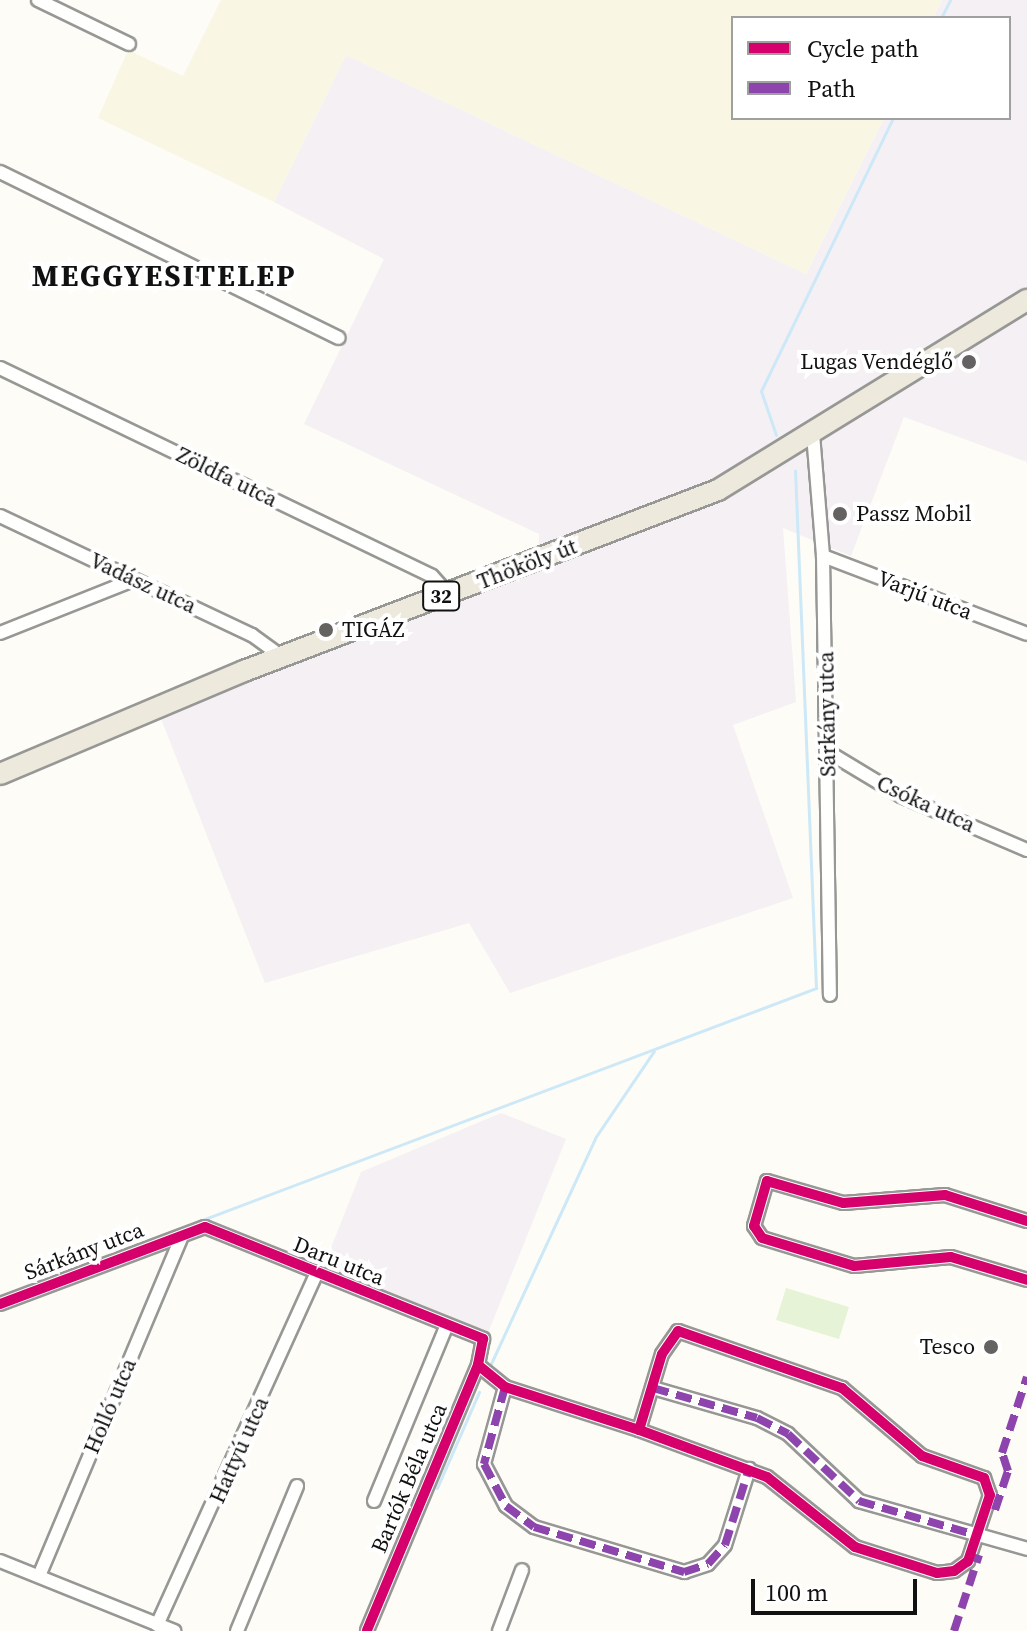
<!DOCTYPE html>
<html>
<head>
<meta charset="utf-8">
<style>
	body { margin:0 }
	#map { position:relative; width:1027px; height:1631px; overflow:hidden; background:#fdfcf7; font-family:"Source Serif 4",serif }
	div>[style] { position:absolute }
	.industrial>* { inset:0; background:#f5f0f3 }
	.farmland>* { inset:0; background:#f9f7e4 }
	.green>* { inset:0; background:#e7f3d7 }
	.stream>* { height:3px; margin:-1.5px; padding:0 1.5px; transform-origin:1.5px; border-radius:1.5px; background:#cde8f7 }
	.roads { filter:drop-shadow(2px 0 #979795) drop-shadow(-2px 0 #979795) drop-shadow(0 2px #979795) drop-shadow(0 -2px #979795) }
	.street>* { height:12px; margin:-6px; padding:0 6px; transform-origin:6px; border-radius:6px; background:#fffffe }
	.primary>* { height:20px; margin:-10px; padding:0 10px; transform-origin:10px; border-radius:10px; background:#ede9dc }
	.quiet>* { height:8px; margin-top:-4px; transform-origin:0; background:repeating-linear-gradient(90deg,#8e44ad 0 16px,transparent 0 24px) }
	.cycleway>* { height:10px; margin:-5px; padding:0 5px; transform-origin:5px; border-radius:5px; background:#d6006c }
	.dots>* { width:22px; height:22px; translate:-50% -50%; box-sizing:border-box; border:4px solid #fff; border-radius:50% }
	span { translate:-50% -50%; white-space:nowrap; text-align:center; line-height:1.15; -webkit-text-stroke:8px #fff; paint-order:stroke }
	.shield-label span { padding:2px 6px; background:#fff; border:2px solid; border-radius:6px; -webkit-text-stroke-width:0 }
	.shield-label { font-size:20px; color:#111; font-weight:700 }
	.poi-label { font-size:22px; color:#111 }
	.right { translate:-100% -50%; text-align:right }
	.left { translate:0 -50%; text-align:left }
	.street-label { font-size:22px; color:#111 }
	.district-label { font-size:30px; color:#111; font-weight:700; letter-spacing:2px }
	.legend { position:absolute; left:731px; top:16px; width:280px; height:104px; box-sizing:border-box; background:#fff; border:2px solid #a0a0a0; margin:0; padding:10px 14px; list-style:none; font-size:24px; color:#111 }
	.legend li { display:flex; align-items:center; gap:16px; height:40px }
	.legend b { width:40px; border:2px solid #a0a0a0 }
	.scale { position:absolute; left:751px; top:1579px; width:166px; height:36px; box-sizing:border-box; border:4px solid #111; border-top:0; padding-left:10px; font-size:24px; line-height:28px; white-space:nowrap; color:#111; -webkit-text-stroke:6px #fff; paint-order:stroke }
</style>
</head>
<body>
<div id="map">
	<div class="industrial">
		<div style="clip-path:polygon(942px 0,1027px 0,1027px 462px,904px 417px,851px 556px,783px 528px,796px 702px,733px 725px,793px 898px,510px 993px,469px 923px,265px 983px,156px 706px,538px 560px,539px 534px,304px 424px,384px 259px,274px 202px,346px 55px,806px 274px,884px 118px,1009px 118px,1009px 18px,933px 18px)"></div>
		<div style="clip-path:polygon(501px 1113px,566px 1139px,486px 1338px,321px 1273px,361px 1172px)"></div>
	</div>
	<div class="farmland">
		<div style="clip-path:polygon(221px 0,942px 0,933px 18px,733px 18px,733px 118px,884px 118px,806px 274px,346px 55px,274px 202px,98px 118px,128px 50px,183px 76px)"></div>
	</div>
	<div class="green">
		<div style="clip-path:polygon(786px 1288px,849px 1307px,839px 1339px,776px 1320px)"></div>
	</div>
	<div class="stream">
		<div style="left:941px;top:18px;width:20px;rotate:-63deg"></div>
		<div style="left:776px;top:435px;width:46px;rotate:-108.8deg"></div>
		<div style="left:761px;top:391px;width:303px;rotate:-64.2deg"></div>
		<div style="left:141px;top:1243px;width:722px;rotate:-20.7deg"></div>
		<div style="left:816px;top:988px;width:518px;rotate:-92.32deg"></div>
		<div style="left:488px;top:1370px;width:255px;rotate:-65.2deg"></div>
		<div style="left:595px;top:1138px;width:105px;rotate:-55.9deg"></div>
		<div style="left:437px;top:1488px;width:105px;rotate:-66.4deg"></div>
	</div>
	<div class="roads">
		<div class="street">
			<div style="left:38px;top:0;width:101px;rotate:25.8deg"></div>
			<div style="left:0;top:172px;width:377px;rotate:26.1deg"></div>
			<div style="left:0;top:368px;width:479px;rotate:25.7deg"></div>
			<div style="left:432px;top:576px;width:24px;rotate:48deg"></div>
			<div style="left:813px;top:434px;width:122px;rotate:85.3deg"></div>
			<div style="left:823px;top:556px;width:439px;rotate:89.1deg"></div>
			<div style="left:0;top:516px;width:279px;rotate:25.3deg"></div>
			<div style="left:252px;top:635px;width:37px;rotate:36deg"></div>
			<div style="left:823px;top:556px;width:218px;rotate:20.9deg"></div>
			<div style="left:0;top:633px;width:143px;rotate:-21.7deg"></div>
			<div style="left:828px;top:752px;width:85px;rotate:31.1deg"></div>
			<div style="left:901px;top:796px;width:137px;rotate:23.2deg"></div>
			<div style="left:1027px;top:1221px;width:86px;rotate:-162.4deg"></div>
			<div style="left:945px;top:1195px;width:102px;rotate:175.5deg"></div>
			<div style="left:843px;top:1203px;width:79px;rotate:-163.9deg"></div>
			<div style="left:767px;top:1181px;width:47px;rotate:106.1deg"></div>
			<div style="left:754px;top:1226px;width:14px;rotate:56deg"></div>
			<div style="left:762px;top:1238px;width:96px;rotate:16.9deg"></div>
			<div style="left:854px;top:1266px;width:97px;rotate:-5.3deg"></div>
			<div style="left:951px;top:1257px;width:79px;rotate:16.8deg"></div>
			<div style="left:0;top:1304px;width:219px;rotate:-20.6deg"></div>
			<div style="left:205px;top:1227px;width:300px;rotate:21.9deg"></div>
			<div style="left:483px;top:1339px;width:26px;rotate:101deg"></div>
			<div style="left:478px;top:1365px;width:288px;rotate:112.7deg"></div>
			<div style="left:478px;top:1365px;width:35px;rotate:39deg"></div>
			<div style="left:505px;top:1387px;width:141px;rotate:17.8deg"></div>
			<div style="left:639px;top:1430px;width:79px;rotate:-73.2deg"></div>
			<div style="left:662px;top:1354px;width:28px;rotate:-55deg"></div>
			<div style="left:678px;top:1331px;width:174px;rotate:19.2deg"></div>
			<div style="left:842px;top:1388px;width:105px;rotate:40.4deg"></div>
			<div style="left:922px;top:1456px;width:66px;rotate:19.5deg"></div>
			<div style="left:984px;top:1478px;width:18px;rotate:71deg"></div>
			<div style="left:990px;top:1495px;width:70px;rotate:108.4deg"></div>
			<div style="left:968px;top:1561px;width:17px;rotate:144deg"></div>
			<div style="left:954px;top:1571px;width:17px;rotate:173deg"></div>
			<div style="left:937px;top:1573px;width:86px;rotate:-162.4deg"></div>
			<div style="left:855px;top:1547px;width:112px;rotate:-141.5deg"></div>
			<div style="left:767px;top:1477px;width:136px;rotate:-159.8deg"></div>
			<div style="left:505px;top:1387px;width:80px;rotate:105.3deg"></div>
			<div style="left:484px;top:1464px;width:47px;rotate:62.4deg"></div>
			<div style="left:506px;top:1506px;width:35px;rotate:37deg"></div>
			<div style="left:534px;top:1527px;width:157px;rotate:16.7deg"></div>
			<div style="left:684px;top:1572px;width:25px;rotate:-18deg"></div>
			<div style="left:708px;top:1564px;width:25px;rotate:-48deg"></div>
			<div style="left:725px;top:1545px;width:80px;rotate:-72.5deg"></div>
			<div style="left:653px;top:1388px;width:108px;rotate:16.1deg"></div>
			<div style="left:757px;top:1418px;width:35px;rotate:27deg"></div>
			<div style="left:788px;top:1434px;width:98px;rotate:43.3deg"></div>
			<div style="left:859px;top:1501px;width:175px;rotate:15.9deg"></div>
			<div style="left:374px;top:1501px;width:188px;rotate:-67.5deg"></div>
			<div style="left:0;top:1561px;width:188px;rotate:21.9deg"></div>
			<div style="left:39px;top:1576px;width:369px;rotate:-67.2deg"></div>
			<div style="left:157px;top:1625px;width:385px;rotate:-65.6deg"></div>
			<div style="left:237px;top:1631px;width:157px;rotate:-67.5deg"></div>
			<div style="left:499px;top:1631px;width:65px;rotate:-69.3deg"></div>
		</div>
		<div class="primary">
			<div style="left:0;top:774px;width:265px;rotate:-22.9deg"></div>
			<div style="left:244px;top:671px;width:507px;rotate:-20.9deg"></div>
			<div style="left:718px;top:490px;width:363px;rotate:-31.6deg"></div>
		</div>
	</div>
	<div class="quiet">
		<div style="left:653px;top:1388px;width:108px;rotate:16.1deg"></div>
		<div style="left:757px;top:1418px;width:35px;rotate:27deg"></div>
		<div style="left:788px;top:1434px;width:98px;rotate:43.3deg"></div>
		<div style="left:859px;top:1501px;width:122px;rotate:16.2deg"></div>
		<div style="left:510px;top:1389px;width:5px;rotate:-158deg"></div>
		<div style="left:505px;top:1387px;width:80px;rotate:105.3deg"></div>
		<div style="left:484px;top:1464px;width:47px;rotate:62.4deg"></div>
		<div style="left:506px;top:1506px;width:35px;rotate:37deg"></div>
		<div style="left:534px;top:1527px;width:157px;rotate:16.7deg"></div>
		<div style="left:684px;top:1572px;width:25px;rotate:-18deg"></div>
		<div style="left:708px;top:1564px;width:25px;rotate:-48deg"></div>
		<div style="left:725px;top:1545px;width:80px;rotate:-72.5deg"></div>
		<div style="left:995px;top:1510px;width:41px;rotate:-71.6deg"></div>
		<div style="left:1008px;top:1471px;width:19px;rotate:-108deg"></div>
		<div style="left:1002px;top:1453px;width:80px;rotate:-71.8deg"></div>
		<div style="left:954px;top:1631px;width:80px;rotate:-71.8deg"></div>
	</div>
	<div class="cycleway">
		<div style="left:1027px;top:1221px;width:86px;rotate:-162.4deg"></div>
		<div style="left:945px;top:1195px;width:102px;rotate:175.5deg"></div>
		<div style="left:843px;top:1203px;width:79px;rotate:-163.9deg"></div>
		<div style="left:767px;top:1181px;width:47px;rotate:106.1deg"></div>
		<div style="left:754px;top:1226px;width:14px;rotate:56deg"></div>
		<div style="left:762px;top:1238px;width:96px;rotate:16.9deg"></div>
		<div style="left:854px;top:1266px;width:97px;rotate:-5.3deg"></div>
		<div style="left:951px;top:1257px;width:79px;rotate:16.8deg"></div>
		<div style="left:0;top:1304px;width:219px;rotate:-20.6deg"></div>
		<div style="left:205px;top:1227px;width:300px;rotate:21.9deg"></div>
		<div style="left:483px;top:1339px;width:26px;rotate:101deg"></div>
		<div style="left:478px;top:1365px;width:288px;rotate:112.7deg"></div>
		<div style="left:478px;top:1365px;width:35px;rotate:39deg"></div>
		<div style="left:505px;top:1387px;width:141px;rotate:17.8deg"></div>
		<div style="left:639px;top:1430px;width:79px;rotate:-73.2deg"></div>
		<div style="left:662px;top:1354px;width:28px;rotate:-55deg"></div>
		<div style="left:678px;top:1331px;width:174px;rotate:19.2deg"></div>
		<div style="left:842px;top:1388px;width:105px;rotate:40.4deg"></div>
		<div style="left:922px;top:1456px;width:66px;rotate:19.5deg"></div>
		<div style="left:984px;top:1478px;width:18px;rotate:71deg"></div>
		<div style="left:990px;top:1495px;width:70px;rotate:108.4deg"></div>
		<div style="left:968px;top:1561px;width:17px;rotate:144deg"></div>
		<div style="left:954px;top:1571px;width:17px;rotate:173deg"></div>
		<div style="left:937px;top:1573px;width:86px;rotate:-162.4deg"></div>
		<div style="left:855px;top:1547px;width:112px;rotate:-141.5deg"></div>
		<div style="left:767px;top:1477px;width:136px;rotate:-159.8deg"></div>
	</div>
	<div class="dots">
		<div style="left:969px;top:362px;background:#646362"></div>
		<div style="left:840px;top:514px;background:#646362"></div>
		<div style="left:326px;top:630px;background:#646362"></div>
		<div style="left:991px;top:1347px;background:#646362"></div>
	</div>
	<div class="shield-label">
		<span style="left:441px;top:596px">32</span>
	</div>
	<div class="poi-label">
		<span class="right" style="left:953px;top:362px">Lugas Vendéglő</span>
		<span class="left" style="left:856px;top:514px">Passz Mobil</span>
		<span class="left" style="left:342px;top:630px">TIGÁZ</span>
		<span class="right" style="left:975px;top:1347px">Tesco</span>
	</div>
	<div class="street-label">
		<span style="left:227px;top:477px;rotate:26deg">Zöldfa utca</span>
		<span style="left:527px;top:564px;rotate:-21deg">Thököly út</span>
		<span style="left:143px;top:583px;rotate:25deg">Vadász utca</span>
		<span style="left:925px;top:595px;rotate:21deg">Varjú utca</span>
		<span style="left:827px;top:714px;rotate:-91deg">Sárkány utca</span>
		<span style="left:926px;top:804px;rotate:25deg">Csóka utca</span>
		<span style="left:84px;top:1251px;rotate:-21deg">Sárkány utca</span>
		<span style="left:339px;top:1261px;rotate:22deg">Daru utca</span>
		<span style="left:110px;top:1406px;rotate:-67deg">Holló utca</span>
		<span style="left:239px;top:1450px;rotate:-66deg">Hattyú utca</span>
		<span style="left:409px;top:1478px;rotate:-67deg">Bartók Béla utca</span>
	</div>
	<div class="district-label">
		<span style="left:164px;top:276px">MEGGYESITELEP</span>
	</div>
	<ul class="legend">
	<li><b style="height:10px;background:#d6006c"></b>Cycle path</li>
	<li><b style="height:10px;background:#8e44ad"></b>Path</li>
	</ul>
	<div class="scale">100 m</div>
</div>
</body>
</html>
